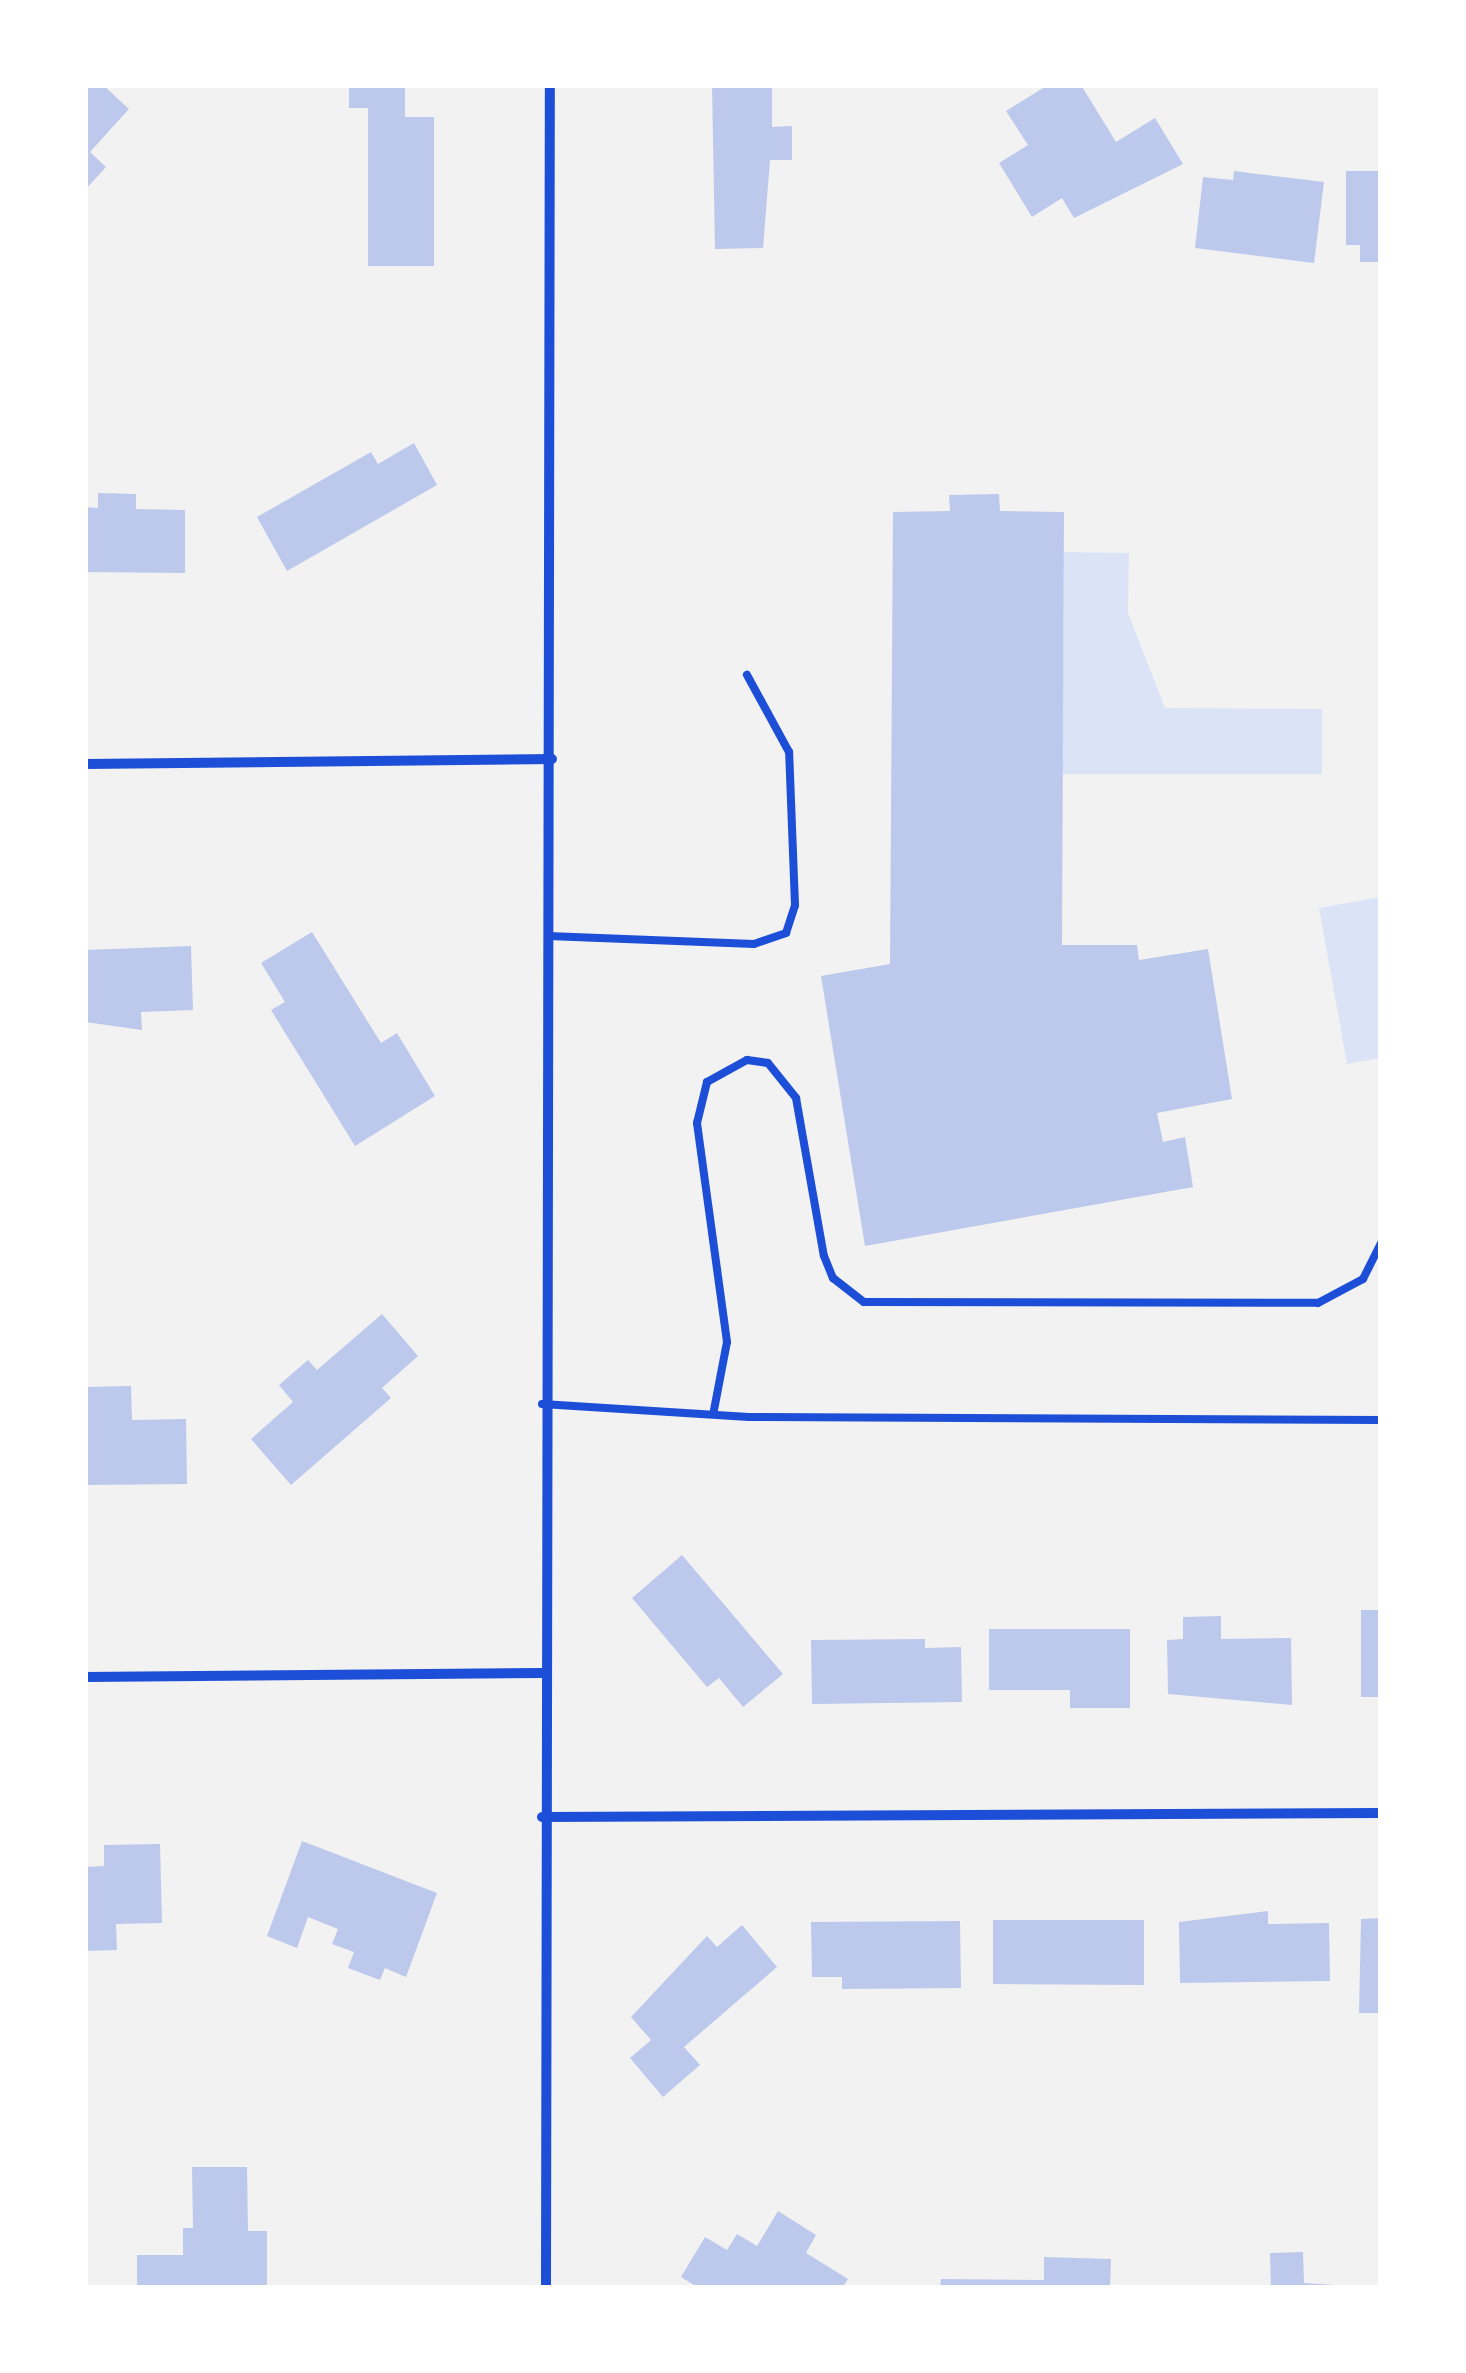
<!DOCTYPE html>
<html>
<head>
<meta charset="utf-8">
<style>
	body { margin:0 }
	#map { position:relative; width:1466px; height:2373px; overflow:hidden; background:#f2f2f2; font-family:"Fira Sans Condensed",sans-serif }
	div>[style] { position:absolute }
	.green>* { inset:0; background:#dbe4f7 }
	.building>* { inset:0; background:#bdc9ec }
	.service>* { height:8px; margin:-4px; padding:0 4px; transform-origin:4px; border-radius:4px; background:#1d4ed8 }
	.minor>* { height:10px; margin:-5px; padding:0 5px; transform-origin:5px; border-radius:5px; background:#1d4ed8 }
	span { translate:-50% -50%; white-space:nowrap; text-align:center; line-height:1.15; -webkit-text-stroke:8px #fff; paint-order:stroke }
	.frame { position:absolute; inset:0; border:88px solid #fff; pointer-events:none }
</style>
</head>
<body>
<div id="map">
	<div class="green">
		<div style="clip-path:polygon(1064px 552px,1129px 553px,1128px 613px,1165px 708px,1322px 709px,1322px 774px,1062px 774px)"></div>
		<div style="clip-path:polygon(1381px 897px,1381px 1058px,1347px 1064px,1319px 908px)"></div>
	</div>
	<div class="building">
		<div style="clip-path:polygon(85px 85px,103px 85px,129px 109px,90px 152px,106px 167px,85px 190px)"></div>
		<div style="clip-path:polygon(349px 85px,405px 85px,405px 117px,434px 117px,434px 266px,368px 266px,368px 108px,349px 108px)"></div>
		<div style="clip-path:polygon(712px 85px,772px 85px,772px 127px,792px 126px,792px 160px,770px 160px,763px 248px,715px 249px)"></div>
		<div style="clip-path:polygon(1048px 85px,1081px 85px,1116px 142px,1155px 118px,1183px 164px,1074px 218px,1062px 198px,1032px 217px,999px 163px,1028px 145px,1006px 111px)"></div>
		<div style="clip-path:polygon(1234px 171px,1324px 182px,1314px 263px,1195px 248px,1203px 177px,1233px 180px)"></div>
		<div style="clip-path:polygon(1346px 171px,1381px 171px,1381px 262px,1360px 262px,1360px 245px,1346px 245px)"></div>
		<div style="clip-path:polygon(414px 443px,437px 485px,287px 571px,257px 517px,371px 452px,378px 464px)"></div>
		<div style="clip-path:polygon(98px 493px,136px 494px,136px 509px,185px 510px,185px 573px,85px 572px,85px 507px,98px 508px)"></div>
		<div style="clip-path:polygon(999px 494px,1000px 511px,1064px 512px,1062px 945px,1137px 945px,1139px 960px,1208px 949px,1232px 1099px,1157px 1113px,1163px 1142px,1185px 1137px,1193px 1187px,865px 1246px,821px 976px,890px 964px,893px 512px,950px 511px,949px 495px)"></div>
		<div style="clip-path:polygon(312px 932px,381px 1043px,397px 1033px,435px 1096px,355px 1146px,271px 1010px,285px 1002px,261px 963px)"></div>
		<div style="clip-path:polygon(191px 946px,193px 1010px,141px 1012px,142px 1030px,85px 1022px,85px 950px)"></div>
		<div style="clip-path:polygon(382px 1314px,418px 1356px,382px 1388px,391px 1398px,291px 1485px,251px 1439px,293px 1402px,279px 1385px,308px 1360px,317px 1370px)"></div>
		<div style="clip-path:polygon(131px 1386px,132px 1420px,186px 1419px,187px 1484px,85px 1485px,85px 1387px)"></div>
		<div style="clip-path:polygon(682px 1555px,783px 1674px,743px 1707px,719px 1678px,707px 1687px,632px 1598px)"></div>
		<div style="clip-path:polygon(1361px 1610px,1381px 1610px,1381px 1697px,1361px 1697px)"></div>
		<div style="clip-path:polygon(1221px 1616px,1221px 1639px,1291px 1638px,1292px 1705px,1168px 1694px,1167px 1640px,1183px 1639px,1183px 1617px)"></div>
		<div style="clip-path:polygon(989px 1629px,1130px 1629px,1130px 1708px,1070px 1708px,1070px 1690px,989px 1690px)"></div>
		<div style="clip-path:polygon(925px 1639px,925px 1648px,961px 1647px,962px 1702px,812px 1704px,811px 1640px)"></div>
		<div style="clip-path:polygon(302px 1841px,437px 1893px,406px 1977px,385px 1968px,380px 1980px,348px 1968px,354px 1952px,332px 1944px,338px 1929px,308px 1917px,297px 1948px,267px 1936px)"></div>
		<div style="clip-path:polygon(160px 1844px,162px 1923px,116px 1924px,117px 1950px,85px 1951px,85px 1867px,104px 1866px,104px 1845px)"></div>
		<div style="clip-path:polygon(1268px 1911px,1268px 1924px,1329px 1923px,1330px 1981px,1180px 1983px,1179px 1922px)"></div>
		<div style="clip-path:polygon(1381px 1918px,1381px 2013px,1359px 2013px,1361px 1919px)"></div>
		<div style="clip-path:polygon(993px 1920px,1144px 1920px,1144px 1985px,993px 1984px)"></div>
		<div style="clip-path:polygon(960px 1921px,961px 1988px,842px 1989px,842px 1977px,812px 1977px,811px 1922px)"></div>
		<div style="clip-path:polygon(742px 1925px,777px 1967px,684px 2047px,700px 2065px,663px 2097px,630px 2058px,651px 2040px,631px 2017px,707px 1936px,717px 1947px)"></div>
		<div style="clip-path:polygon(192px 2167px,247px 2167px,248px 2231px,267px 2231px,267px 2288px,137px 2288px,137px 2255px,183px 2255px,183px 2228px,193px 2228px)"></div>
		<div style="clip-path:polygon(778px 2211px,816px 2235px,806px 2253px,848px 2279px,842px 2288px,699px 2288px,681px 2277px,705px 2237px,727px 2250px,737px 2234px,757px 2246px)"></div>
		<div style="clip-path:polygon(1303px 2252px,1304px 2283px,1381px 2288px,1271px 2288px,1270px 2253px)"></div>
		<div style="clip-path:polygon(1044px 2257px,1111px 2259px,1110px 2288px,940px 2288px,941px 2279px,1044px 2280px)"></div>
	</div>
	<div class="service">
		<div style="left:548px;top:936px;width:206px;rotate:2.2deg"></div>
		<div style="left:754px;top:944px;width:34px;rotate:-19deg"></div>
		<div style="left:786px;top:933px;width:29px;rotate:-72deg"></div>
		<div style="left:795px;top:905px;width:153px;rotate:-92.2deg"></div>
		<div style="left:789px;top:752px;width:88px;rotate:-118.6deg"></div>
		<div style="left:542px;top:1404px;width:207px;rotate:3.6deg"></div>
		<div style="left:749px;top:1417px;width:632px;rotate:0.27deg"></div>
		<div style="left:714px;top:1410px;width:69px;rotate:-79.2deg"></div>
		<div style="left:727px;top:1342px;width:221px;rotate:-97.8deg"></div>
		<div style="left:697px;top:1123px;width:42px;rotate:-76.3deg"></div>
		<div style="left:707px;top:1082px;width:46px;rotate:-28.8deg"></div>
		<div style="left:747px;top:1060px;width:21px;rotate:8deg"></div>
		<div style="left:768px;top:1063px;width:45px;rotate:51.3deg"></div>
		<div style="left:796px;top:1098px;width:160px;rotate:80deg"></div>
		<div style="left:824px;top:1256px;width:24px;rotate:68deg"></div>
		<div style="left:833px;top:1278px;width:39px;rotate:38deg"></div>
		<div style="left:864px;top:1302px;width:454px;rotate:0.1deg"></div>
		<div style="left:1318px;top:1303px;width:51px;rotate:-28.1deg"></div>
		<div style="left:1363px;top:1279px;width:40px;rotate:-63.4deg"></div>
	</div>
	<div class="minor">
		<div style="left:85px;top:764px;width:467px;rotate:-0.6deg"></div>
		<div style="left:85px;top:1677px;width:457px;rotate:-0.5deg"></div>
		<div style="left:542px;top:1817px;width:839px;rotate:-0.27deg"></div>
		<div style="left:546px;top:2288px;width:2203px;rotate:-89.9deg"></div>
	</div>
	<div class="frame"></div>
</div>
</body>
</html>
